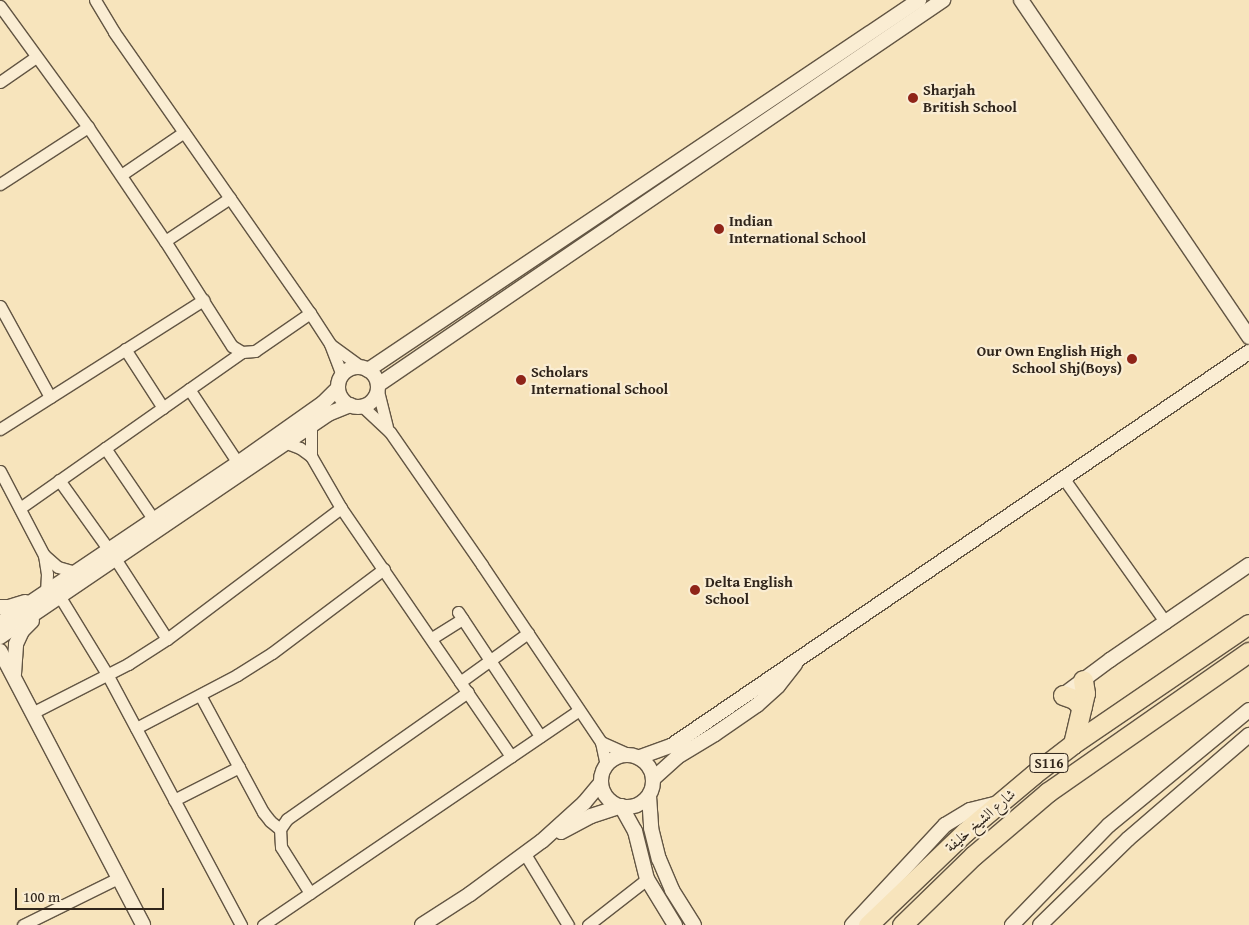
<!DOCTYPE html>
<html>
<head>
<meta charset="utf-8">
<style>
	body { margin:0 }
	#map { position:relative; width:1249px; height:925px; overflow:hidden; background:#f7e4bc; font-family:"Gentium Book Plus",Amiri,serif }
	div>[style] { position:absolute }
	.roads { filter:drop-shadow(1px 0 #625543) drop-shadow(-1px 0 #625543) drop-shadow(0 1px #625543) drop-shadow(0 -1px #625543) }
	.minor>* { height:11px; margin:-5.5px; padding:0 5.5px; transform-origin:5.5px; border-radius:5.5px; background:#faedd3 }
	.tertiary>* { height:14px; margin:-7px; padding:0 7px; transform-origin:7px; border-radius:7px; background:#faedd3 }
	.tertiary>.ring { margin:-7px; padding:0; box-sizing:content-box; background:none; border:14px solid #faedd3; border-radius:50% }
	.trunk>* { height:19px; margin:-9.5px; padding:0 9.5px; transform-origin:9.5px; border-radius:9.5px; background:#f7e4bc }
	.dots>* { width:14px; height:14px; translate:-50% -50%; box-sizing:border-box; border:2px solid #faedd3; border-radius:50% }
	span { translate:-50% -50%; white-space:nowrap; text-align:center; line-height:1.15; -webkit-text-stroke:4.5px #faedd3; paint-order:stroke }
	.shield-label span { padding:1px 4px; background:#faedd3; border:1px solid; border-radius:4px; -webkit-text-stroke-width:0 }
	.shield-label { font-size:14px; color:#30251b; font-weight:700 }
	.poi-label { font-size:15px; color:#30251b; font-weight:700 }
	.left { translate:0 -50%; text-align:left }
	.right { translate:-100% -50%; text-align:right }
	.street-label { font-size:15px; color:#30251b }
	.scale { position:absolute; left:15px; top:888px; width:149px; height:22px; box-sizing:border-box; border:2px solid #30251b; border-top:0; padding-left:6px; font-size:15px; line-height:18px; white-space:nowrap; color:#30251b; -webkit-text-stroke:4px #faedd3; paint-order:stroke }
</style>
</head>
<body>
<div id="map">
	<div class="roads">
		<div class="minor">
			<div style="left:95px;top:0;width:37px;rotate:59deg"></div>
			<div style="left:114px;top:32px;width:343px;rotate:55.1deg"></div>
			<div style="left:310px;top:313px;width:37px;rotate:57deg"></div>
			<div style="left:330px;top:344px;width:34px;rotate:69deg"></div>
			<div style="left:0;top:6px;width:150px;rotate:54deg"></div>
			<div style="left:88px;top:127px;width:138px;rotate:56deg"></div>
			<div style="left:165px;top:241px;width:125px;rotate:57.5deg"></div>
			<div style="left:232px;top:346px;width:12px;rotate:31deg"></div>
			<div style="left:242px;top:352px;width:13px;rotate:-4deg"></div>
			<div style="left:255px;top:351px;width:67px;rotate:-34.6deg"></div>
			<div style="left:0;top:82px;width:44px;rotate:-34.8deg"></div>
			<div style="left:121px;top:175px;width:76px;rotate:-34.3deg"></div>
			<div style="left:0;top:184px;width:105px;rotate:-32.9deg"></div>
			<div style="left:165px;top:241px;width:78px;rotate:-33.5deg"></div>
			<div style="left:0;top:306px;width:104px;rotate:61.2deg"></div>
			<div style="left:331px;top:345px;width:39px;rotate:36deg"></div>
			<div style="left:125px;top:349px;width:70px;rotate:57.2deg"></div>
			<div style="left:189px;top:389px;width:89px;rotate:56.5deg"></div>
			<div style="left:378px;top:391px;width:37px;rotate:76deg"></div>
			<div style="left:362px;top:406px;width:38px;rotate:43deg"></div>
			<div style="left:390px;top:432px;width:162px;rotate:55.3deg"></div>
			<div style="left:482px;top:565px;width:213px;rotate:56.1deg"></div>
			<div style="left:601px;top:742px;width:24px;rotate:78deg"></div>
			<div style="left:311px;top:426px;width:30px;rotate:90deg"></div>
			<div style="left:311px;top:456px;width:60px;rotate:60deg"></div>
			<div style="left:341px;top:508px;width:301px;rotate:55.6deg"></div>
			<div style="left:0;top:429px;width:241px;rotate:-32.4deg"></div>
			<div style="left:287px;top:443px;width:14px;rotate:21deg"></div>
			<div style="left:300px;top:448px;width:14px;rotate:36deg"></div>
			<div style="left:105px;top:448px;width:87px;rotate:55.8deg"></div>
			<div style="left:0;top:471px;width:95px;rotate:62.4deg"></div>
			<div style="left:44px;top:555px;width:19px;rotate:81deg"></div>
			<div style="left:47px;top:574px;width:19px;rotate:93deg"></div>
			<div style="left:1064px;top:479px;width:176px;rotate:54.7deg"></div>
			<div style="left:59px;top:480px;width:86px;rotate:54.5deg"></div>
			<div style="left:20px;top:508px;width:271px;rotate:-35.1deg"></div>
			<div style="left:44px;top:555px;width:18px;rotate:41deg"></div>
			<div style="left:58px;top:567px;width:19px;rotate:16deg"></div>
			<div style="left:116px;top:560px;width:94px;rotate:57.2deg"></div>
			<div style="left:60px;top:597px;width:90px;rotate:58.6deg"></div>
			<div style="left:107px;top:674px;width:285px;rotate:61.9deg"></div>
			<div style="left:458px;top:612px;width:149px;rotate:56.5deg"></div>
			<div style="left:432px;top:638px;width:36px;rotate:-32deg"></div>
			<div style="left:460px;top:682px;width:84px;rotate:-35.8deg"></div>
			<div style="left:200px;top:695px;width:133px;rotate:61.7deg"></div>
			<div style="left:263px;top:812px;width:11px;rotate:52deg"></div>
			<div style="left:270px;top:821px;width:13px;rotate:39deg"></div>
			<div style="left:32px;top:713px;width:108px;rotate:-27deg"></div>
			<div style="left:128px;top:664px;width:46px;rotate:-32.7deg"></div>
			<div style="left:167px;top:639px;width:218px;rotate:-37deg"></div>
			<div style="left:136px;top:728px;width:114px;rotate:-27.7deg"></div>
			<div style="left:237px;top:675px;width:41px;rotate:-32.2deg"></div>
			<div style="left:272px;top:653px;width:140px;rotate:-36.9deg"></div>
			<div style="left:601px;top:742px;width:30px;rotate:24deg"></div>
			<div style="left:174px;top:800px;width:73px;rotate:-26.9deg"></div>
			<div style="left:525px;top:854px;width:83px;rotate:58.8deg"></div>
			<div style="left:310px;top:893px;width:54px;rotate:-122.2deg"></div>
			<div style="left:281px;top:847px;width:18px;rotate:-93deg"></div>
			<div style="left:280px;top:829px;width:12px;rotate:-55deg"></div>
			<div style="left:287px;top:819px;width:221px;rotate:-35.1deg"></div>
			<div style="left:23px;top:925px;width:106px;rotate:-26.3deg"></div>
			<div style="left:263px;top:925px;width:382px;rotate:-34.2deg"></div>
			<div style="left:588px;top:925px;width:75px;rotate:-37.9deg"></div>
		</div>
		<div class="tertiary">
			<div style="left:1021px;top:0;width:407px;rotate:55.9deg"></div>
			<div class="ring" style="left:338px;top:367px;width:26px;height:26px"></div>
			<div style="left:368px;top:370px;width:664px;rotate:-33.88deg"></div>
			<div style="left:378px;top:385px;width:684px;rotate:-34.27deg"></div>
			<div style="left:0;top:607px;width:9px"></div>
			<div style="left:9px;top:607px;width:17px;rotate:-17deg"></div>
			<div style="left:0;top:623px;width:287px;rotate:-33.9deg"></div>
			<div style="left:238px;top:463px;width:104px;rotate:-35.2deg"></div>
			<div style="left:323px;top:403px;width:21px;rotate:-45deg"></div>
			<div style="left:0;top:637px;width:397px;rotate:-34.2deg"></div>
			<div style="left:328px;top:414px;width:24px;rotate:-22deg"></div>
			<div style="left:0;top:651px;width:309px;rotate:62.4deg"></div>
			<div style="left:14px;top:674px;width:30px;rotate:-86deg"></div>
			<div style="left:16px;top:644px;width:14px;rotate:-65deg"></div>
			<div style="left:22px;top:631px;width:14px;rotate:-45deg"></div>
			<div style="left:1063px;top:695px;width:59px;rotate:-36.7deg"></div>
			<div style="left:1110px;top:660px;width:168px;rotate:-34.4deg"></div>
			<div class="ring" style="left:601px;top:755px;width:38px;height:38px"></div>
			<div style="left:640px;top:757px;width:33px;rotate:-20deg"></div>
			<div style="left:671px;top:746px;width:700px;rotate:-34.28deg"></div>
			<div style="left:654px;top:778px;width:31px;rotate:-42deg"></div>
			<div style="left:677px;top:757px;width:44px;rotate:-31.2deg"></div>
			<div style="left:715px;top:734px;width:51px;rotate:-34.6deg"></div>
			<div style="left:757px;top:705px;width:28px;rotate:-42deg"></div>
			<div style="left:778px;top:686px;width:28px;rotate:-52deg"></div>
			<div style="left:649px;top:796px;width:32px;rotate:86deg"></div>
			<div style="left:651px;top:828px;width:32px;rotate:76deg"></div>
			<div style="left:659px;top:859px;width:34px;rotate:67deg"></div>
			<div style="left:672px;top:890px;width:41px;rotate:57.8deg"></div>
			<div style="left:561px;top:832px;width:34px;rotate:-28deg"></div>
			<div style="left:591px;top:816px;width:32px;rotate:-18deg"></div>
			<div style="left:621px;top:806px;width:29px;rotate:61deg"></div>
			<div style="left:635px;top:831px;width:49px;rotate:76deg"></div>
			<div style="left:647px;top:879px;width:54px;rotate:58.7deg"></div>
			<div style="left:422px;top:925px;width:57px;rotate:-32.9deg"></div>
			<div style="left:470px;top:894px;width:89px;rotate:-36.4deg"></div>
			<div style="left:542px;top:841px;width:57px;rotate:-42.1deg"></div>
			<div style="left:584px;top:803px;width:26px;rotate:-50deg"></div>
			<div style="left:852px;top:925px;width:137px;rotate:-47.1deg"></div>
			<div style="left:945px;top:825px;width:29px;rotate:-31deg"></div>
			<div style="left:970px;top:810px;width:29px;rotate:-14deg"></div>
			<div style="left:1012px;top:925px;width:139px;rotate:-45.9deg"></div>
			<div style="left:1109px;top:825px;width:181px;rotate:-39.4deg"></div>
			<div style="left:1040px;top:925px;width:123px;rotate:-44.3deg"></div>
			<div style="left:1128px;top:839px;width:160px;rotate:-40.7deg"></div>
		</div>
		<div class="trunk">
			<div style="left:1063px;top:695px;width:12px;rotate:20deg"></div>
			<div style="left:1074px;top:699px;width:11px;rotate:45deg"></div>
			<div style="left:1073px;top:744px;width:52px;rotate:-76.8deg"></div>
			<div style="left:1085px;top:693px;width:13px;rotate:-99deg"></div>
			<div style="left:868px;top:925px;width:134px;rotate:-43.8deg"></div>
			<div style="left:965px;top:832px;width:90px;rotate:-40deg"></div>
			<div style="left:1034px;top:774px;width:49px;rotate:-37.6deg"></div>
			<div style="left:1073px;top:744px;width:213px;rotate:-34.3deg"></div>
			<div style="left:902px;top:925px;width:100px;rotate:-44.2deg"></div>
			<div style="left:974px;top:855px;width:97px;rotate:-40.4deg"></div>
			<div style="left:1048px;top:792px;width:245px;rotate:-34.9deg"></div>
		</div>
	</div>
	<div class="dots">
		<div style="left:913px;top:98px;background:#8f2418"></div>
		<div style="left:719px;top:229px;background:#8f2418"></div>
		<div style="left:1132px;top:359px;background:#8f2418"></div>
		<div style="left:521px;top:380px;background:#8f2418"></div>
		<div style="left:695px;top:590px;background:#8f2418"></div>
	</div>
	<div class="shield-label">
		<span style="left:1049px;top:763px">S116</span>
	</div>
	<div class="poi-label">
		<span class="left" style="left:923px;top:98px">Sharjah<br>British School</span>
		<span class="left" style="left:729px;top:229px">Indian<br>International School</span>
		<span class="right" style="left:1122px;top:359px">Our Own English High<br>School Shj(Boys)</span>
		<span class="left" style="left:531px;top:380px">Scholars<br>International School</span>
		<span class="left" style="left:705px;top:590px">Delta English<br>School</span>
	</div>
	<div class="street-label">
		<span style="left:980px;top:820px;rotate:-41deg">شارع الشيخ خليفة</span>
	</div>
	<div class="scale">100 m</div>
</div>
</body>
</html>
